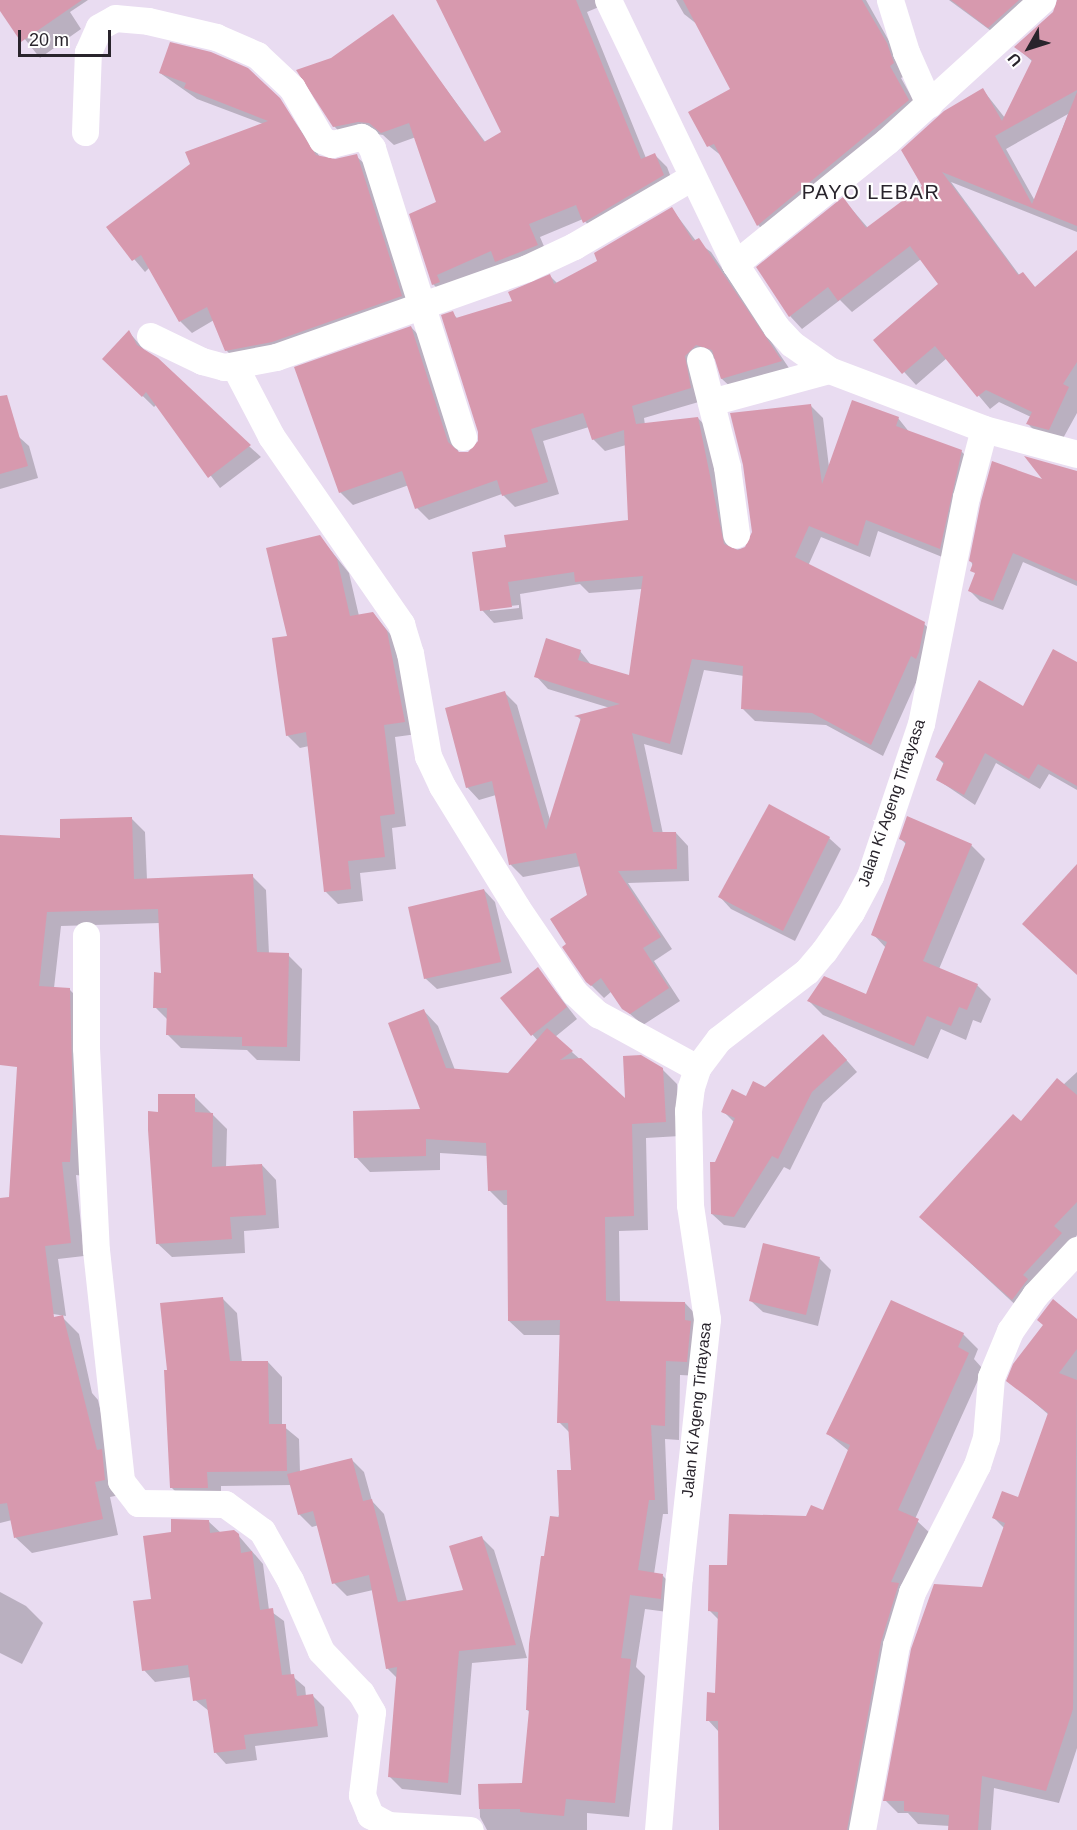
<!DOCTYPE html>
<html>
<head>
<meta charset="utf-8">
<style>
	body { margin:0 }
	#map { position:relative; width:1077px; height:1830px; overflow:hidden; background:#e9dcf1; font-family:Arial,sans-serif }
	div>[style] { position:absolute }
	.shadow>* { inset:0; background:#0003 }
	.building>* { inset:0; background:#d799ae }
	.minor>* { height:27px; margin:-13.5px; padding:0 13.5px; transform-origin:13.5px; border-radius:13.5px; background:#fff }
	span { translate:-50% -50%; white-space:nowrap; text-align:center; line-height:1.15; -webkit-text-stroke:4.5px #fff; paint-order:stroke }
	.street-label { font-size:16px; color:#29242c }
	.quarter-label { font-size:20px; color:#29242c; letter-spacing:1.5px }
	.north { position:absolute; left:999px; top:18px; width:60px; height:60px; -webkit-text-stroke:4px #fff; paint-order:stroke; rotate:231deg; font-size:16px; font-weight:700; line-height:24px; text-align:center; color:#29242c }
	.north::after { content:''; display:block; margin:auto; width:21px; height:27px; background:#29242c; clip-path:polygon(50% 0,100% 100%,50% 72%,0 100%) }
	.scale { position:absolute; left:18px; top:30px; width:93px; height:27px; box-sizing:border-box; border:3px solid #29242c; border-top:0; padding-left:8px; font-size:18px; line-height:21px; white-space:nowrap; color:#29242c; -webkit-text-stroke:4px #fff; paint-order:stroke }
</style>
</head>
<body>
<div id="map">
	<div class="shadow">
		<div style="clip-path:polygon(0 0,88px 0,70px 12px,81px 29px,40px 58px,0 8px)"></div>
		<div style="clip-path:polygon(438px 0,604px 0,606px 4px,587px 12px,646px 158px,655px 155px,667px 167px,675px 188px,596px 234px,583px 219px,540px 237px,549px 258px,445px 296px,433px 284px,438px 203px,416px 137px,394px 145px,383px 135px,371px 133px,346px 139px,334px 126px,332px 59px,392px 16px,486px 143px,503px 133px)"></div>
		<div style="clip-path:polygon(676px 0,866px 0,898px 57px,905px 76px,901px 78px,920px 112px,770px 237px,758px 225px,723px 157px,709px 146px,694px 119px,732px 90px,698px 25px,684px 14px)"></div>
		<div style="clip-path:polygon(949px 0,1045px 0,1002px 39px)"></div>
		<div style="clip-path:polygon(evenodd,1058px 0,1077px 0,1077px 232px,951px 182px,1020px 276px,1036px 288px,1077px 252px,1077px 413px,1061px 442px,1040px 436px,1028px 424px,1031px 417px,999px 402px,990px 409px,947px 358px,916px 385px,875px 340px,940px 284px,921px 259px,852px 312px,840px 300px,802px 329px,790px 316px,843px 199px,868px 228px,924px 186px,983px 90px,1005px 118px,1033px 62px,1016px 47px,1054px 12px,1058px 0,1068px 114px,1035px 201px,1006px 149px,1068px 114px)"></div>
		<div style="clip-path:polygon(160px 73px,278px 99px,320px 157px,335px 161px,356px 156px,368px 167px,412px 307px,237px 361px,226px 350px,214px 320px,192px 333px,180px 321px,150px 267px,145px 272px,108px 228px,263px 124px,197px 99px)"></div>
		<div style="clip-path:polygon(evenodd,672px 209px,696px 241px,711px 252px,793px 374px,735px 391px,722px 379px,716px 359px,708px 357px,702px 401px,644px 418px,645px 425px,698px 418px,710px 431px,734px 550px,746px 548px,810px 405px,823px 418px,829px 467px,898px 418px,910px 433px,961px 451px,974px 464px,952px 561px,878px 531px,870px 557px,821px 537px,808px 566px,924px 624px,937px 636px,883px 756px,826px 725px,755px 721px,743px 709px,744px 676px,704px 670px,682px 755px,644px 744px,663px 834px,676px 833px,688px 846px,689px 881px,628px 883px,672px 949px,654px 961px,680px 1001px,643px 1025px,623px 1008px,612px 991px,604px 998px,587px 981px,568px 944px,589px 896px,581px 866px,523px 877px,511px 865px,496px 795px,479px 800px,467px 787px,505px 693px,517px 705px,550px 820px,582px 721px,577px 716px,610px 708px,548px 689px,536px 676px,580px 651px,592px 666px,630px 676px,642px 589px,589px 593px,580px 584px,520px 594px,523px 619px,494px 623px,482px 610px,508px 548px,630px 521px,626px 445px,605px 451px,593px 439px,589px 427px,543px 441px,559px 494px,515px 507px,502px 494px,429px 520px,417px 508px,409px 485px,353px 505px,340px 492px,411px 327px,423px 340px,459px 454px,469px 453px,480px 442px,480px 432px,452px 313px,458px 319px,514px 302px,550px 276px,558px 284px,599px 262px,672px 209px,519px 605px,519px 608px,490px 611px,490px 608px,519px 605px)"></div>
		<div style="clip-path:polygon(129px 332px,145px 351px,261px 457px,220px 488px,157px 404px,154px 407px,116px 370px)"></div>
		<div style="clip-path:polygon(0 420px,29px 446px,38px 478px,0 489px)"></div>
		<div style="clip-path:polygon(1077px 474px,1077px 586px,1023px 562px,1003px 610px,980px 601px,969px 590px,976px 575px,971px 561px,1047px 482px)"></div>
		<div style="clip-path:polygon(320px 537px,349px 573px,359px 616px,373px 613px,399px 645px,417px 734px,395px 737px,406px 826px,392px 828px,396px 869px,360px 873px,363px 901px,338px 904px,325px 891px,309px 746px,300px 748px,287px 735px,288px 638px)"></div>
		<div style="clip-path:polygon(1077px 666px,1077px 790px,1049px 774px,1040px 789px,996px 763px,975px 805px,938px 780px,945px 765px,937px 757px,1023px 708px)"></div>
		<div style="clip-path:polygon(131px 818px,145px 832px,147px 880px,252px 876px,266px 890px,269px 954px,288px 955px,302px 969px,300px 1061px,257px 1060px,247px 1050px,181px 1048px,167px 1034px,168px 1020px,155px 1007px,163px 974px,160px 923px,61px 926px,54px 988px,70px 990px,84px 1004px,84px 1176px,76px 1175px,84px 1256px,58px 1259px,66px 1316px,0 1306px,0 1199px,10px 1198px,23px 998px,0 1064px,0 836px,62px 839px)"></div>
		<div style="clip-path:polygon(829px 838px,841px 849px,795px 941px,731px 909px,720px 897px)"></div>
		<div style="clip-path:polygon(901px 839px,971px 845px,985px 859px,939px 969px,977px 985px,991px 999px,981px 1023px,973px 1020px,966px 1040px,941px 1029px,928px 1059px,823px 1015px,809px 1001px,866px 996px,886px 948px,873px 934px,907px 845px)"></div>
		<div style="clip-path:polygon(484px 890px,495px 902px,512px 973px,437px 989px,425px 978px)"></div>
		<div style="clip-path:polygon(538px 969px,577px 1019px,555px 1037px,627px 1101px,662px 1069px,677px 1084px,680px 1136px,646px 1138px,648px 1230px,619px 1231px,620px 1302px,685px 1303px,699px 1318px,701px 1376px,680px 1375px,679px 1440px,665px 1439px,668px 1514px,663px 1514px,654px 1574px,663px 1576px,677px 1590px,675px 1613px,645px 1609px,636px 1667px,645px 1676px,629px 1817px,587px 1813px,587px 1830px,487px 1830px,480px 1817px,479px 1785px,524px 1784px,531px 1713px,527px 1710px,546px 1558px,572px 1471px,570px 1433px,559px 1422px,561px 1335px,524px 1335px,509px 1321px,509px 1205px,504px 1205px,489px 1190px,488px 1156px,440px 1153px,440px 1170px,370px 1172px,356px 1157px,422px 1110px,424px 1011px,438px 1026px,455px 1070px,508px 1074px,538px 1041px,502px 999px)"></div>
		<div style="clip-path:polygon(835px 1047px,857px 1072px,823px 1103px,790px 1170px,784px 1167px,745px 1228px,724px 1225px,712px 1214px,716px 1164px,735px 1123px,723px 1111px)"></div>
		<div style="clip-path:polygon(1077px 1072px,1077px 1235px,1023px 1312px,921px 1217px)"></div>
		<div style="clip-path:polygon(194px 1096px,227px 1129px,226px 1168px,262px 1165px,276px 1180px,279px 1228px,244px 1231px,245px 1253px,172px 1257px,157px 1243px,160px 1113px)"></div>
		<div style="clip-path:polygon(819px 1258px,831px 1270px,818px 1326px,763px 1312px,751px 1301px)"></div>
		<div style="clip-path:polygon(223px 1299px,237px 1313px,242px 1363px,268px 1362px,282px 1377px,282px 1425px,299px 1439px,300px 1472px,351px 1459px,364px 1472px,372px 1501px,384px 1514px,407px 1602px,465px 1591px,481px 1537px,494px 1550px,527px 1658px,472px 1663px,461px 1795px,402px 1789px,389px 1776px,398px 1679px,387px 1668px,373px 1590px,347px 1596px,334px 1583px,319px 1525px,312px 1527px,299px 1514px,292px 1485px,221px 1486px,221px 1502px,185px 1501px,171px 1487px,169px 1372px)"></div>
		<div style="clip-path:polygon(63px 1318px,79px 1334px,92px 1393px,98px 1400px,120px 1495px,110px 1497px,118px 1535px,32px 1553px,16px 1538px,12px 1520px,0 1523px,0 1330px)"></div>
		<div style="clip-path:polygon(1077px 1321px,1077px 1748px,1059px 1803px,994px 1788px,991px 1830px,949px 1830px,950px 1826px,918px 1824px,908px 1813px,898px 1813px,885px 1800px,983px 1589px,1004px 1528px,994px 1518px,1019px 1499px,1049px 1415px,1008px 1380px)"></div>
		<div style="clip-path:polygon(963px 1334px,978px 1349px,974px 1359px,983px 1369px,915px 1519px,932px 1535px,864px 1830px,719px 1830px,719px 1732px,708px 1720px,717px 1694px,719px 1620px,710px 1611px,729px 1567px,824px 1512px,849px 1451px,828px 1434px)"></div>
		<div style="clip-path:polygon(208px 1521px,221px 1533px,238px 1535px,263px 1564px,269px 1610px,284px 1621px,291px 1675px,305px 1687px,306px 1696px,313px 1696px,324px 1707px,328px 1737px,255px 1746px,257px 1760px,226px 1764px,215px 1752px,209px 1711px,195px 1700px,191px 1677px,155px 1682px,144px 1670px,152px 1600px,173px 1533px)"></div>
		<div style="clip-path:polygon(0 1592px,26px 1606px,43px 1623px,22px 1664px,0 1653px)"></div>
	</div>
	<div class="building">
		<div style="clip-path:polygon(0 0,82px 0,21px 42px,0 11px)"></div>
		<div style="clip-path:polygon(436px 0,576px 0,641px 159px,655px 153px,664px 175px,583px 223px,576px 205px,529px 224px,538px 245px,495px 262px,491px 251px,437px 275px,440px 282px,432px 285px,409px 214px,436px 202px,409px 123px,381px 133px,369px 123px,358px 122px,333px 127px,296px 70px,331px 58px,393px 14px,484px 142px,501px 132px)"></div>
		<div style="clip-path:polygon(683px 0,862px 0,887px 43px,894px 63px,890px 66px,909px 100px,757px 226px,714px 144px,707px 147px,688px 112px,730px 89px)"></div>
		<div style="clip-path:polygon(951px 0,1019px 0,988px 28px)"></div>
		<div style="clip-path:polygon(1057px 0,1077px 0,1077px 90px,995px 136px,1032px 204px,1077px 92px,1077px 226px,942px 172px,1018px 275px,1023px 272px,1035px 287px,1077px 250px,1077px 362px,1063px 384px,1069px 387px,1049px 430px,1026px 424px,1032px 412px,986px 390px,977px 397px,935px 346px,902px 374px,873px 340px,938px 284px,910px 246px,838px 301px,828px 287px,789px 317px,756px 267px,843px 197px,866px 228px,922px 186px,901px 150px,944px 111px,983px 88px,1002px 121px,1032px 60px,1014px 47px,1053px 12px)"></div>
		<div style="clip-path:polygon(170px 42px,211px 52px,248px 68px,280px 98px,316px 155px,335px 159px,357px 154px,402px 296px,272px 342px,225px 351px,207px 307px,179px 322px,141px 255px,132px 261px,106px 227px,190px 164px,185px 152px,268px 121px,184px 88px,186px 83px,159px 73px)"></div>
		<div style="clip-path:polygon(672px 207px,693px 241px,699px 238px,782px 361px,721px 379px,712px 350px,696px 345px,685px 356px,691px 388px,632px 406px,636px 424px,698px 417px,724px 544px,738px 550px,745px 547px,752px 532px,743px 465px,730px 413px,811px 404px,822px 484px,852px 400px,899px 417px,896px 426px,962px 450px,940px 549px,866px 520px,858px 546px,809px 526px,795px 557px,925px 622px,919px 652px,916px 659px,911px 656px,871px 745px,812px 713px,741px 709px,743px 666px,692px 659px,670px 744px,632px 733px,653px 832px,676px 832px,677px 869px,618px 871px,661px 937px,643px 948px,669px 988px,630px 1014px,622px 1009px,601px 978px,591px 986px,586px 982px,562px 947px,566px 944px,550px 919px,587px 895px,576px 853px,509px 865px,492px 781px,466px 788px,445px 708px,505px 691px,546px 830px,581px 718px,574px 716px,620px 704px,534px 677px,546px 638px,581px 650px,578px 660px,629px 675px,643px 576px,575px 582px,574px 572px,508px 582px,512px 607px,480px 611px,472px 552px,506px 547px,504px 535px,628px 520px,624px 430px,592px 440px,583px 413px,531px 429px,548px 482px,502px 496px,497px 480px,415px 509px,402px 471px,339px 493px,294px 367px,411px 326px,448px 442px,459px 452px,468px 452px,478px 441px,478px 432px,441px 315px,453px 311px,456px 318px,512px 301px,508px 292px,550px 274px,554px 284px,597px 261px,594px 253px)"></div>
		<div style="clip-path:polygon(129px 330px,137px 345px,158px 358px,251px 445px,208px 478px,146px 392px,142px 397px,102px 359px)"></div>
		<div style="clip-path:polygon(7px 395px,28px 466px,0 474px,0 396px)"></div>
		<div style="clip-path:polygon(1024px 456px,1077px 471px,1077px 581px,1013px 553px,993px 601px,968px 591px,975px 573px,970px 571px,973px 563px,969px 561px,981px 501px,992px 461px,1042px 479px)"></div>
		<div style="clip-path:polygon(320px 535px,337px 559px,350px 616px,373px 612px,387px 631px,405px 722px,384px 725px,395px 814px,380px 816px,385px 857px,348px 861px,351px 889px,324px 892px,306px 732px,286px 736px,272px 638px,287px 636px,266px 548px)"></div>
		<div style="clip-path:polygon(1053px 649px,1077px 662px,1077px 786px,1038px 764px,1029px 779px,985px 753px,964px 795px,936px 780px,944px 762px,935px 757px,979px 680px,1023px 706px)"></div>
		<div style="clip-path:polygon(769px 804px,830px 837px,783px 931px,718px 897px)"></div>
		<div style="clip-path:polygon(907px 816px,972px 844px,923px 961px,978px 984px,967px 1010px,959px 1007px,951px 1026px,927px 1016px,914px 1046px,807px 1001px,824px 976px,866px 994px,887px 942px,871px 935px,906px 842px,899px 839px)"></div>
		<div style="clip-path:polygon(132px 817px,134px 879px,253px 874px,257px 952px,289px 953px,287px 1047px,242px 1046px,242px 1037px,166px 1035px,167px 1008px,153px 1008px,154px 972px,161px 973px,158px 909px,47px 912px,39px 986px,70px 988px,73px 1109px,70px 1162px,62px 1162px,71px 1243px,45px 1246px,54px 1317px,63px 1315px,97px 1450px,102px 1449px,105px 1480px,95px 1482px,103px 1519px,14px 1538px,7px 1503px,0 1504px,0 1198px,9px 1197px,17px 1067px,0 1065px,0 835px,60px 838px,60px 819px)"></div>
		<div style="clip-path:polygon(1077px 864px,1077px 975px,1022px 924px)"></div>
		<div style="clip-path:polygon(484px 889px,501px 962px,424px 979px,408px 907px)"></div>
		<div style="clip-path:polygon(538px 967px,567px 1007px,531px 1036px,500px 998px)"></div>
		<div style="clip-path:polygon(424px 1009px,446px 1068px,508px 1073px,547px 1028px,573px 1051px,560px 1060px,581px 1058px,625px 1098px,623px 1056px,641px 1055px,663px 1068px,666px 1122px,632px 1124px,634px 1216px,605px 1217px,606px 1301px,685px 1302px,685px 1320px,691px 1321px,687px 1362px,666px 1361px,665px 1426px,651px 1425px,655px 1500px,649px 1500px,638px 1570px,663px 1574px,661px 1599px,630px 1595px,621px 1658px,631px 1659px,615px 1803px,566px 1799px,564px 1816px,520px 1812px,520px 1809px,479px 1809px,478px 1784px,522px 1783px,529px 1710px,526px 1710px,529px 1644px,541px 1556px,544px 1556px,550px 1516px,559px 1517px,557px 1470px,571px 1470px,568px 1423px,557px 1423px,560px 1320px,508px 1321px,507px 1190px,488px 1191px,486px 1143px,426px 1139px,426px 1156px,354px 1158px,353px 1111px,420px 1109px,388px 1023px)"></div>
		<div style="clip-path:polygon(823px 1034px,847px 1060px,812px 1092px,778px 1159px,772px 1156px,734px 1217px,711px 1214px,710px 1162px,715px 1162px,735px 1118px,721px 1112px,732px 1089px,746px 1096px,753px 1081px,765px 1087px)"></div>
		<div style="clip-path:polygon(1057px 1078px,1077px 1095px,1077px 1202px,1054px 1226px,1062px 1233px,1023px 1275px,1028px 1279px,1012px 1300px,919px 1217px,1013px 1114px,1021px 1121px)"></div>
		<div style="clip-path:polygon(158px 1094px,195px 1094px,195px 1112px,213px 1113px,212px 1167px,262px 1164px,266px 1215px,230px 1217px,232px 1239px,156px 1244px,148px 1130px,148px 1111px,158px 1112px)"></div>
		<div style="clip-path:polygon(763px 1243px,820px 1257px,806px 1315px,749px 1301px)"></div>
		<div style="clip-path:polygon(223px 1297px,230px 1361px,268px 1361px,269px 1424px,286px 1424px,287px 1471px,207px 1472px,208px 1488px,170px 1488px,164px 1370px,167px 1370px,160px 1303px)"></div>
		<div style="clip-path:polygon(1053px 1299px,1077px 1319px,1077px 1349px,1059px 1373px,1077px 1380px,1073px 1709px,1046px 1791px,982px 1776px,978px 1830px,948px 1830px,949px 1815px,904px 1811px,904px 1801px,883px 1801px,911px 1649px,934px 1584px,982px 1587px,1005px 1523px,992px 1518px,1002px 1491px,1018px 1497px,1048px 1413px,1006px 1381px,1013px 1364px,1043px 1325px,1037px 1320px)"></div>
		<div style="clip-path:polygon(891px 1300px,964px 1333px,958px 1347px,969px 1353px,898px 1510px,919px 1519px,891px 1582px,899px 1583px,881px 1642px,847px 1830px,719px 1830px,718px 1721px,706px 1721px,707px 1692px,715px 1693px,718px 1612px,708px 1611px,709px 1565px,727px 1565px,729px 1514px,806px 1516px,811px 1505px,823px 1510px,850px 1445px,826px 1434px)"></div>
		<div style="clip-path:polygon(352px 1458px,363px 1501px,372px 1499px,398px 1602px,463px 1590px,449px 1546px,482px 1536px,516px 1645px,459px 1651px,448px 1783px,388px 1777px,397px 1667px,386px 1669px,369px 1575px,332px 1584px,313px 1511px,298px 1515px,287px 1474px)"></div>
		<div style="clip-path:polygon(171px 1519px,209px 1520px,210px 1533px,234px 1530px,239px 1534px,241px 1553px,252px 1551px,260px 1610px,273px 1608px,282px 1675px,294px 1674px,297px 1696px,313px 1694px,318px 1726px,244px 1735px,246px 1749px,214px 1753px,206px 1699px,193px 1701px,188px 1665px,142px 1671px,133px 1601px,151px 1599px,143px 1536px,171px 1532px)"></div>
	</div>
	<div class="minor">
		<div style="left:608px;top:0;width:293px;rotate:64.3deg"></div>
		<div style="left:735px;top:264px;width:75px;rotate:56.9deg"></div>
		<div style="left:776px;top:327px;width:23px;rotate:47deg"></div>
		<div style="left:792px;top:344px;width:45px;rotate:35.1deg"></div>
		<div style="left:829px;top:370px;width:166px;rotate:20.8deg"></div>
		<div style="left:984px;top:429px;width:96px;rotate:15deg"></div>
		<div style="left:890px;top:0;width:54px;rotate:72.9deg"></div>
		<div style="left:906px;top:52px;width:57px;rotate:66.1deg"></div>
		<div style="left:85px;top:132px;width:80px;rotate:-87.9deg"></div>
		<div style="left:88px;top:52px;width:27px;rotate:-66deg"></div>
		<div style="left:99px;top:27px;width:18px;rotate:-29deg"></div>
		<div style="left:115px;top:18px;width:33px;rotate:5deg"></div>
		<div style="left:148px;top:21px;width:70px;rotate:13.2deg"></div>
		<div style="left:216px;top:37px;width:45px;rotate:23.7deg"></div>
		<div style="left:257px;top:55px;width:48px;rotate:43.3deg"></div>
		<div style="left:292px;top:88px;width:60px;rotate:60deg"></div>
		<div style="left:322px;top:140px;width:11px;rotate:22deg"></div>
		<div style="left:332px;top:144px;width:30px;rotate:-14deg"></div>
		<div style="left:361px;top:137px;width:6px;rotate:31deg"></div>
		<div style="left:366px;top:140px;width:10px;rotate:53deg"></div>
		<div style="left:372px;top:148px;width:303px;rotate:72.5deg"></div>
		<div style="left:735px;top:264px;width:196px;rotate:-39deg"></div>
		<div style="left:887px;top:141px;width:210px;rotate:-42.3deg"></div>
		<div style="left:150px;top:336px;width:58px;rotate:25.7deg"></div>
		<div style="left:202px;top:361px;width:23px;rotate:15deg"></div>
		<div style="left:224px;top:367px;width:53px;rotate:-10.9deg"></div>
		<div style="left:276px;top:357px;width:266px;rotate:-19.5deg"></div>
		<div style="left:527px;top:268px;width:52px;rotate:-25.1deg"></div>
		<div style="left:574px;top:246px;width:137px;rotate:-30.3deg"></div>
		<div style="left:700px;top:360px;width:110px;rotate:75.8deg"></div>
		<div style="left:727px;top:467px;width:68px;rotate:82.3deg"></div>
		<div style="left:235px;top:367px;width:78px;rotate:62.4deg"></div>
		<div style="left:271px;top:436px;width:229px;rotate:55.3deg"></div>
		<div style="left:401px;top:624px;width:30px;rotate:73deg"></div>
		<div style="left:410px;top:653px;width:105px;rotate:80.1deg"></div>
		<div style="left:428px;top:756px;width:33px;rotate:65deg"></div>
		<div style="left:442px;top:786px;width:143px;rotate:58.4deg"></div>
		<div style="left:517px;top:908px;width:102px;rotate:55.8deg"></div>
		<div style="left:574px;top:992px;width:33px;rotate:43deg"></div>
		<div style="left:598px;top:1014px;width:113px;rotate:28.6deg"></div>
		<div style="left:711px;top:402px;width:122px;rotate:-15.2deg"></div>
		<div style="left:86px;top:935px;width:113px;rotate:90deg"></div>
		<div style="left:86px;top:1048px;width:202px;rotate:87.2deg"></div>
		<div style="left:96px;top:1250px;width:232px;rotate:83.8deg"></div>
		<div style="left:121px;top:1481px;width:28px;rotate:52deg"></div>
		<div style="left:138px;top:1503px;width:87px;rotate:0.7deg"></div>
		<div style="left:225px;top:1504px;width:46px;rotate:36.1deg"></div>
		<div style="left:262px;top:1531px;width:56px;rotate:60.3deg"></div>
		<div style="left:290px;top:1580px;width:77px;rotate:66.4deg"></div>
		<div style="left:321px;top:1651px;width:58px;rotate:46.4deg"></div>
		<div style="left:361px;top:1693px;width:22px;rotate:60deg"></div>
		<div style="left:372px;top:1712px;width:84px;rotate:96.9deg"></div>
		<div style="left:362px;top:1795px;width:22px;rotate:68deg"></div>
		<div style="left:370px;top:1815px;width:21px;rotate:29deg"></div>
		<div style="left:388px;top:1825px;width:82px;rotate:3.5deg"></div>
		<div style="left:658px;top:1830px;width:254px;rotate:-85.3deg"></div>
		<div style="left:679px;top:1577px;width:260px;rotate:-83.8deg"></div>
		<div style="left:707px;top:1319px;width:115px;rotate:-98.5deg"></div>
		<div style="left:690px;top:1205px;width:94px;rotate:-91.2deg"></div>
		<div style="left:688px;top:1111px;width:24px;rotate:-83deg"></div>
		<div style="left:691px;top:1087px;width:20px;rotate:-72deg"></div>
		<div style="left:697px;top:1068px;width:36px;rotate:-53deg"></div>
		<div style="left:719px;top:1039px;width:111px;rotate:-37.7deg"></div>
		<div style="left:807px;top:971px;width:26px;rotate:-50deg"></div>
		<div style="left:824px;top:951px;width:47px;rotate:-55.3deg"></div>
		<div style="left:851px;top:912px;width:41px;rotate:-62.2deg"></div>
		<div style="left:870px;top:876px;width:160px;rotate:-71.5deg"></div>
		<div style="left:921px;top:724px;width:231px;rotate:-78.8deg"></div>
		<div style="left:966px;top:497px;width:70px;rotate:-75.2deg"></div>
		<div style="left:862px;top:1830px;width:188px;rotate:-79.6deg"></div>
		<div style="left:896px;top:1645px;width:55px;rotate:-73.2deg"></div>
		<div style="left:912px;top:1592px;width:143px;rotate:-62.9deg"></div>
		<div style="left:977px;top:1465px;width:28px;rotate:-72deg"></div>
		<div style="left:986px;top:1438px;width:61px;rotate:-85.3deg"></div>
		<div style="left:991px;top:1377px;width:50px;rotate:-67.6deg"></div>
		<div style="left:1010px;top:1331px;width:44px;rotate:-55.2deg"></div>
		<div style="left:1035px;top:1295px;width:62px;rotate:-47deg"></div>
	</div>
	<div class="street-label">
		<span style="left:892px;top:803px;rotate:-71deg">Jalan Ki Ageng Tirtayasa</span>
		<span style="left:697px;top:1410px;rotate:-84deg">Jalan Ki Ageng Tirtayasa</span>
	</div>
	<div class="quarter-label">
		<span style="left:871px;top:192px">PAYO LEBAR</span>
	</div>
	<div class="north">U</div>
	<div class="scale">20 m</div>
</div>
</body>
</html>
